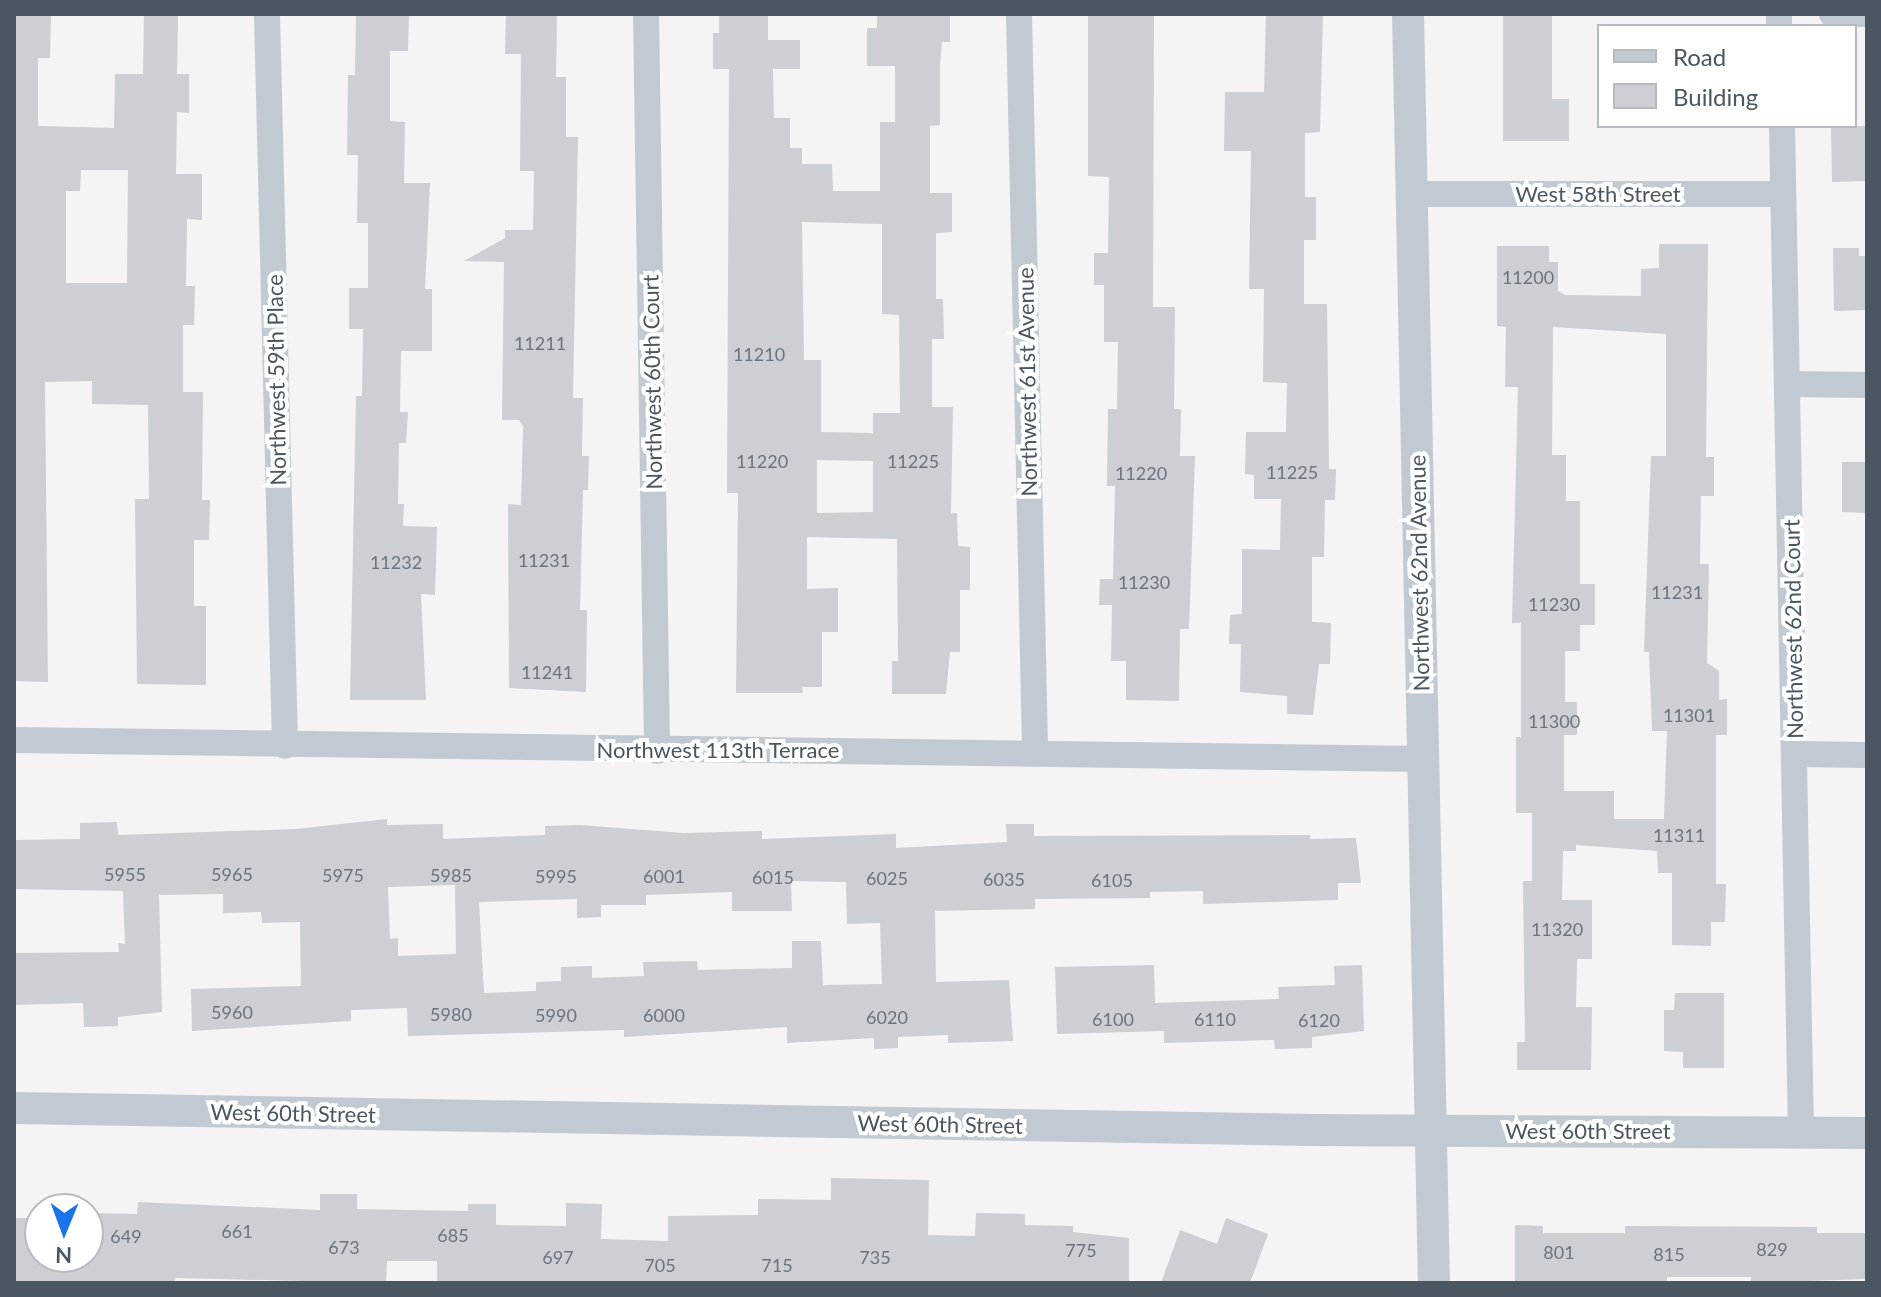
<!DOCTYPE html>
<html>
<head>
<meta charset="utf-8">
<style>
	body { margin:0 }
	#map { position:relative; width:1881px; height:1297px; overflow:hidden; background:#f5f3f3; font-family:Lato,sans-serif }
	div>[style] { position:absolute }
	.building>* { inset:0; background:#cdcfd5 }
	.minor>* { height:26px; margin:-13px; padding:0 13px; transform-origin:13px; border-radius:13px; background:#c1cad2 }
	.tertiary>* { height:32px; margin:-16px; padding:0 16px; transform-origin:16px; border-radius:16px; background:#c1cad2 }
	span { translate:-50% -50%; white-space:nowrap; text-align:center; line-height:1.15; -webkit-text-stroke:8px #fff; paint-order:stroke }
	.number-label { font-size:18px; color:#6b747e }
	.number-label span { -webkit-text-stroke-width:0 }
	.street-label { font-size:22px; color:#4a5661 }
	.frame { position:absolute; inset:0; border:16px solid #4a5661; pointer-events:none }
	.legend { position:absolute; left:1597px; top:24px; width:260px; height:104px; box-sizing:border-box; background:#fff; border:2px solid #b7bbc0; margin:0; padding:10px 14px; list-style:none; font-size:24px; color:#4a5661 }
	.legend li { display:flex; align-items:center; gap:16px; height:40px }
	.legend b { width:40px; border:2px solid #b7bbc0 }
	.north { position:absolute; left:24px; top:1193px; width:80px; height:80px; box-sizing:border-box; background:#fff; border:2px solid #b7bbc0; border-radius:50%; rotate:181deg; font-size:22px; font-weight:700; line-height:32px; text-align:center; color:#4a5661 }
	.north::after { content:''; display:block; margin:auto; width:28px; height:36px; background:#1a73e8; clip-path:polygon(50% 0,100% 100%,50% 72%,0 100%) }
</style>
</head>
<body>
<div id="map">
	<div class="building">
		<div style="clip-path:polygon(evenodd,14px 14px,51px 14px,50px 58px,38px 58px,38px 126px,114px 128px,115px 74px,143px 74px,144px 14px,178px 14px,177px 74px,189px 74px,189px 113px,177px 112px,176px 174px,202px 174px,202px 220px,187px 219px,186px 286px,195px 286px,194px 325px,183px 325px,183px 392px,203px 392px,202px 500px,210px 500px,209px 540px,194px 540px,194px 606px,206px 606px,206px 685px,137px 684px,135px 499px,149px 499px,148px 405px,92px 404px,92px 381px,45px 382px,48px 682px,14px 681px,14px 14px,81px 170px,128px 170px,127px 283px,66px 283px,66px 191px,80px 191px,81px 170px)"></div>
		<div style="clip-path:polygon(356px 14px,409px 14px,408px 51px,390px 51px,390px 121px,405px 122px,404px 183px,430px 183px,425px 289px,432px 289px,432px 351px,401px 351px,400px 412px,408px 412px,406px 443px,399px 443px,398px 504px,404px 504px,403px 526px,437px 527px,435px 595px,421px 594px,426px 700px,350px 700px,356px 396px,362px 396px,363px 329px,349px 329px,349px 288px,368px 288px,368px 223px,357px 223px,358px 155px,347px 155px,348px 75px,355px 75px)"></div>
		<div style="clip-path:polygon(506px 14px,557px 14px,556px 77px,566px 77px,566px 137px,578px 137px,573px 398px,583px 398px,582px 456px,589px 456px,588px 490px,583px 490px,580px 610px,587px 610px,586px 692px,509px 688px,508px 504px,521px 505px,523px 426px,519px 420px,502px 420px,504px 262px,464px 261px,505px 238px,505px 230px,533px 230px,534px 171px,520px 171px,521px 54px,505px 54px)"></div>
		<div style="clip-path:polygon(evenodd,719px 14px,768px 14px,768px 40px,800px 40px,800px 69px,773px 69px,774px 118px,790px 118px,790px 148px,802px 148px,802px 164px,832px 164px,833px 191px,880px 191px,880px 122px,895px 122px,895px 66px,867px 66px,867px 28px,877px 28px,877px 14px,950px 14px,950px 42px,942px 42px,940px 65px,940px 125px,930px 126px,930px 193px,952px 193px,952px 232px,936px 233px,936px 299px,943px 299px,944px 339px,932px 339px,932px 407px,953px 407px,951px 513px,957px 513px,958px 546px,970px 547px,970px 590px,960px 590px,960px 652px,950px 652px,946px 694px,892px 694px,892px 661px,898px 661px,897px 539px,807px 537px,807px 589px,838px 588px,838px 632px,822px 632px,822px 687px,802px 687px,803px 693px,736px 693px,738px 493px,727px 493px,729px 69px,713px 69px,713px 33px,719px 33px,719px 14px,802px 222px,882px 224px,882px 314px,899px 315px,900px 413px,873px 413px,873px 433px,821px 432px,821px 360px,804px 360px,802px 222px,719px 14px,817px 460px,873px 461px,873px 512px,817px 513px,817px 460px)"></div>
		<div style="clip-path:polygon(1154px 14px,1153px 307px,1175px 307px,1174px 409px,1181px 409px,1180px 456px,1195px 456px,1189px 629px,1180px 629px,1179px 701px,1126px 700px,1126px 661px,1111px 661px,1112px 605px,1099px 605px,1100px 579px,1113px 579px,1115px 486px,1107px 486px,1108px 409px,1117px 409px,1118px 342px,1104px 342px,1104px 285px,1094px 285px,1094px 253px,1108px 253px,1109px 177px,1088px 176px,1088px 15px)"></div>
		<div style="clip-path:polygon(1266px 14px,1323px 14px,1320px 132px,1305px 133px,1305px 197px,1316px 197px,1316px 240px,1304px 240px,1304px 304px,1327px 304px,1329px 469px,1336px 469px,1335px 500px,1325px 500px,1324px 557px,1312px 557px,1312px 622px,1331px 623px,1330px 664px,1319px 664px,1313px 715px,1287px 714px,1287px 696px,1240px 692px,1241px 644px,1229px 644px,1230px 615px,1242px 614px,1242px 549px,1280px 550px,1281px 499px,1254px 499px,1254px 475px,1245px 474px,1246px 432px,1286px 432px,1287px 383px,1263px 382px,1264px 289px,1249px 289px,1251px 151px,1224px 151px,1225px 92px,1264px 92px)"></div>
		<div style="clip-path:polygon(1503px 14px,1552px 14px,1552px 99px,1569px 99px,1569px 141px,1503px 141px)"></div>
		<div style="clip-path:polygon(1831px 126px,1867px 126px,1867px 181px,1832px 182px)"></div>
		<div style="clip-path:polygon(evenodd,1659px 244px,1708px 244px,1706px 457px,1714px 457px,1714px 496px,1701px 496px,1700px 564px,1709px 564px,1707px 663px,1719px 671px,1719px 700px,1727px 699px,1727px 735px,1716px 735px,1716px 884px,1726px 884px,1725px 922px,1711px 922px,1711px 946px,1672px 945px,1672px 873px,1658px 873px,1657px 851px,1576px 845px,1576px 851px,1563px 851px,1562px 900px,1592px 900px,1592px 959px,1577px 959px,1576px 1007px,1592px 1007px,1591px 1070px,1517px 1070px,1517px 1042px,1525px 1042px,1523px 881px,1532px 881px,1532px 813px,1516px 813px,1516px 737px,1521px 737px,1521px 623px,1512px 623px,1518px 387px,1505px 387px,1506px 327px,1497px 326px,1497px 246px,1549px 246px,1549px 262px,1558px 262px,1558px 291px,1565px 295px,1641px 296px,1641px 269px,1659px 268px,1659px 244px,1553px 327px,1666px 334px,1666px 456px,1651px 456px,1644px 652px,1649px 652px,1652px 731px,1667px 731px,1664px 819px,1614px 819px,1614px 791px,1564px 791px,1564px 735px,1577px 735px,1577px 702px,1565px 702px,1565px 651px,1580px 651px,1580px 625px,1595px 625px,1595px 584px,1580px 584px,1580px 501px,1566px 501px,1566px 455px,1552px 455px,1553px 327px)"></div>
		<div style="clip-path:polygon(1833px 248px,1859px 248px,1859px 256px,1867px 256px,1867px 310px,1834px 311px)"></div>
		<div style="clip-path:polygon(1842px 462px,1867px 462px,1867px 513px,1842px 512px)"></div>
		<div style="clip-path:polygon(evenodd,387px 819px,387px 825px,443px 824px,443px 839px,545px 835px,545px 826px,580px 825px,683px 833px,762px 831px,762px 839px,896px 834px,896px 848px,1007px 842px,1006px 824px,1034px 824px,1034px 836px,1310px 835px,1310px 839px,1356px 838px,1361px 883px,1338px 883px,1338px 900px,1203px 904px,1203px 891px,1150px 892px,1150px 898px,1035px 899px,1035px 909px,935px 911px,936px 982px,1009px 980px,1013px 1041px,948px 1043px,948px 1035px,898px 1037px,898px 1048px,874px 1049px,874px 1038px,787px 1043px,787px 1027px,624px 1037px,624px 1030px,408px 1036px,407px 1008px,351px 1010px,351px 1021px,192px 1031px,191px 989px,301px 986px,300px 922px,262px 923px,261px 912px,223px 913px,223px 894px,159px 895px,162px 1012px,118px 1017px,118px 1026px,84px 1027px,83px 1003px,14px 1005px,14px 953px,119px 952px,118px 943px,125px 944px,123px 891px,14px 889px,14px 840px,80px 839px,80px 823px,117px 822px,118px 835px,296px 829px,387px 819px,791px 881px,846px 882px,847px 924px,880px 923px,882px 984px,823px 985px,821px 941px,792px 941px,792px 968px,698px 970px,697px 961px,643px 962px,644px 976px,592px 978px,592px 966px,561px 967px,561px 981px,536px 982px,536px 991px,484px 993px,479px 902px,577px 899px,577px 918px,601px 917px,601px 905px,646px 905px,646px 895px,732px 892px,732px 911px,792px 911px,791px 881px,387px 819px,455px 885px,456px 954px,398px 956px,398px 938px,390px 939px,388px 887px,455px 885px)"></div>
		<div style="clip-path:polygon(1154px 965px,1155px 1003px,1279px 999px,1278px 987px,1335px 985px,1334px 966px,1362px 965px,1364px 1031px,1312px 1037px,1312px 1048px,1275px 1049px,1274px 1040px,1164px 1043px,1164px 1031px,1057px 1034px,1055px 967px)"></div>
		<div style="clip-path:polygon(1675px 993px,1724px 993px,1724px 1068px,1683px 1068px,1683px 1052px,1664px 1051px,1664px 1010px,1674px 1010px)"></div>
		<div style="clip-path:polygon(831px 1178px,929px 1180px,928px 1235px,975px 1236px,976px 1213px,1025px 1214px,1025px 1225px,1073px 1226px,1073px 1232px,1129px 1238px,1129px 1283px,437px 1283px,437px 1261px,387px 1261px,386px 1283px,175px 1278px,175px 1283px,14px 1283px,14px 1218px,40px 1218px,40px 1257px,88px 1257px,88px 1213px,137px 1214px,138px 1202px,320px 1210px,320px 1194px,357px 1194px,357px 1209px,468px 1211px,468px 1204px,496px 1204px,496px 1225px,566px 1226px,566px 1203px,602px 1204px,601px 1239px,668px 1241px,668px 1216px,758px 1215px,758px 1199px,831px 1200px)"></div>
		<div style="clip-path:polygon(1226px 1218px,1268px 1234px,1250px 1283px,1161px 1283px,1180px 1230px,1217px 1244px)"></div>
		<div style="clip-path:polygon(1515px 1225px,1543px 1226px,1543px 1233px,1625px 1233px,1625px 1226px,1817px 1227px,1817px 1233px,1867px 1233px,1867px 1279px,1751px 1283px,1751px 1277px,1667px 1277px,1667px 1283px,1515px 1283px)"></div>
	</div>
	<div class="minor">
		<div style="left:267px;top:14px;width:732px;rotate:88.59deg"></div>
		<div style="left:646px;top:14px;width:737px;rotate:89.14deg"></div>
		<div style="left:1019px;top:14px;width:736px;rotate:88.75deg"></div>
		<div style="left:1779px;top:14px;width:12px;rotate:90deg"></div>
		<div style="left:1832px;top:14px;width:35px"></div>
		<div style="left:1782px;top:126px;width:1005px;rotate:88.92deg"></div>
		<div style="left:1413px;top:194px;width:370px"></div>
		<div style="left:1788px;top:384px;width:79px;rotate:0.7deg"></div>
		<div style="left:14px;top:740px;width:1408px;rotate:0.77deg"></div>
		<div style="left:1796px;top:754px;width:71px;rotate:0.8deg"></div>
	</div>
	<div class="tertiary">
		<div style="left:1408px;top:14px;width:1269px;rotate:88.83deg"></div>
		<div style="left:14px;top:1108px;width:1297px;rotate:0.97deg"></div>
		<div style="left:1311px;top:1130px;width:556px;rotate:0.31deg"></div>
	</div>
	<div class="number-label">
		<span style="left:1528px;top:277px">11200</span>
		<span style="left:540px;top:343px">11211</span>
		<span style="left:759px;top:354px">11210</span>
		<span style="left:762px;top:461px">11220</span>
		<span style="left:913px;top:461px">11225</span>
		<span style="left:1292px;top:472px">11225</span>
		<span style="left:1141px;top:473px">11220</span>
		<span style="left:544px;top:560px">11231</span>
		<span style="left:396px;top:562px">11232</span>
		<span style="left:1144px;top:582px">11230</span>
		<span style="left:1677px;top:592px">11231</span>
		<span style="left:1554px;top:604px">11230</span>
		<span style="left:547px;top:672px">11241</span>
		<span style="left:1689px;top:715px">11301</span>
		<span style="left:1554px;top:721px">11300</span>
		<span style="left:1679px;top:835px">11311</span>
		<span style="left:125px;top:874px">5955</span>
		<span style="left:232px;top:874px">5965</span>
		<span style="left:343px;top:875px">5975</span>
		<span style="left:451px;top:875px">5985</span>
		<span style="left:556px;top:876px">5995</span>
		<span style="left:664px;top:876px">6001</span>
		<span style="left:773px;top:877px">6015</span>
		<span style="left:887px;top:878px">6025</span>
		<span style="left:1004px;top:879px">6035</span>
		<span style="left:1112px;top:880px">6105</span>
		<span style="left:1557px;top:929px">11320</span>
		<span style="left:232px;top:1012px">5960</span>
		<span style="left:451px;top:1014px">5980</span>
		<span style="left:556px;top:1015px">5990</span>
		<span style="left:664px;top:1015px">6000</span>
		<span style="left:887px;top:1017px">6020</span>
		<span style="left:1113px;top:1019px">6100</span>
		<span style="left:1215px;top:1019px">6110</span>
		<span style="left:1319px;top:1020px">6120</span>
		<span style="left:237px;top:1231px">661</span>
		<span style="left:453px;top:1235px">685</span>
		<span style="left:126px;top:1236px">649</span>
		<span style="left:344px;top:1247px">673</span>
		<span style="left:1772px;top:1249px">829</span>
		<span style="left:1081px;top:1250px">775</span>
		<span style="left:1559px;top:1252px">801</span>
		<span style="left:1669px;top:1254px">815</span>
		<span style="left:558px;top:1257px">697</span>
		<span style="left:875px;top:1257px">735</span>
		<span style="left:660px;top:1265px">705</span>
		<span style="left:777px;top:1265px">715</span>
	</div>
	<div class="street-label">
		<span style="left:1598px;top:194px">West 58th Street</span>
		<span style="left:276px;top:380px;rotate:-91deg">Northwest 59th Place</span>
		<span style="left:652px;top:382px;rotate:-91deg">Northwest 60th Court</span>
		<span style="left:1027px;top:382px;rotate:-91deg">Northwest 61st Avenue</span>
		<span style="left:1419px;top:573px;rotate:-91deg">Northwest 62nd Avenue</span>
		<span style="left:1793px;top:629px;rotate:-91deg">Northwest 62nd Court</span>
		<span style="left:718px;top:750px">Northwest 113th Terrace</span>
		<span style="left:293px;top:1113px;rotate:1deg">West 60th Street</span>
		<span style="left:940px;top:1124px;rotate:1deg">West 60th Street</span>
		<span style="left:1588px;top:1131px">West 60th Street</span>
	</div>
	<div class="frame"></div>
	<ul class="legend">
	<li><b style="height:10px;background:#c1cad2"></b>Road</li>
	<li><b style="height:22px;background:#cdcfd5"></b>Building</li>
	</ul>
	<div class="north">N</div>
</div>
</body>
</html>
